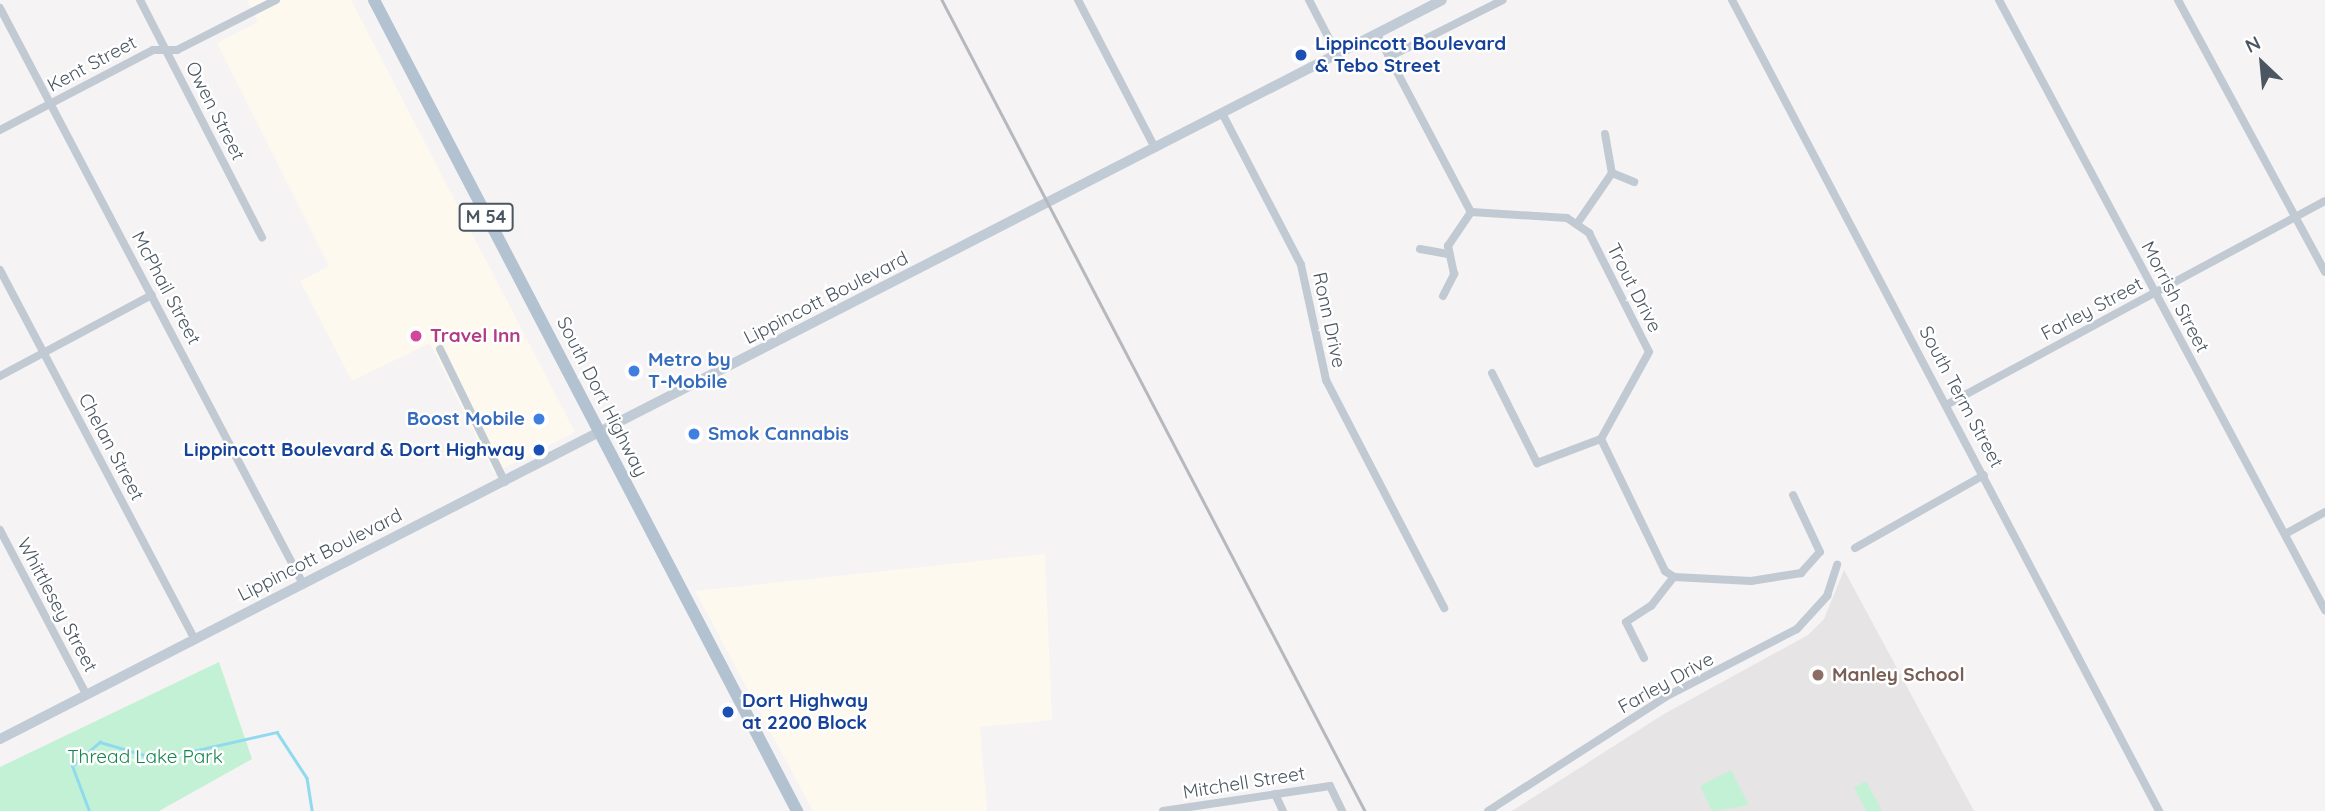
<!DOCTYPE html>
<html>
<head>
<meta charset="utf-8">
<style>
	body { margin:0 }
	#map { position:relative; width:2325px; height:811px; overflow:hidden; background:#f5f3f3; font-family:Quicksand,sans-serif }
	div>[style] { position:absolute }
	.commercial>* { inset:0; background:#fdf9ef }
	.education>* { inset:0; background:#e6e4e5 }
	.green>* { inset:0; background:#c3f1d5 }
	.stream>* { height:2.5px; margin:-1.25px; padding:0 1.25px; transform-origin:1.25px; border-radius:1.25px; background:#90daee }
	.street>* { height:8px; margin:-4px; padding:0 4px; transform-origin:4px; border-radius:4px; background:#c1cad2 }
	.secondary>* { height:10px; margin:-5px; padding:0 5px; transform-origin:5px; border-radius:5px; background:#c1cbd6 }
	.primary>* { height:12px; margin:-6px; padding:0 6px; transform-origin:6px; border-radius:6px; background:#b3c2d1 }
	.rail>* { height:2.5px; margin:-1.25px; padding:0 1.25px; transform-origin:1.25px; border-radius:1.25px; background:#b5b8bd }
	.dots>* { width:19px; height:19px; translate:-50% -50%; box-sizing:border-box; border:4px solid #fff; border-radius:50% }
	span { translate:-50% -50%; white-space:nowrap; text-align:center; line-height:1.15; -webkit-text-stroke:5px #fff; paint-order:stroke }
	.shield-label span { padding:2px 5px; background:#fff; border:2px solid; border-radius:5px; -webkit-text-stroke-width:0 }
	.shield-label { font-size:18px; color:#4a5661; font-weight:700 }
	.transit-label { font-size:19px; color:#164399; font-weight:700 }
	.left { translate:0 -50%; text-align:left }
	.right { translate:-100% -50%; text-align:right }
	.street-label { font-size:19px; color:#4a5661 }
	.hotel-label { font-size:19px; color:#b23c85; font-weight:700 }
	.shop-label { font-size:19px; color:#366cbe; font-weight:700 }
	.education-label { font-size:19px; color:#785e54; font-weight:700 }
	.park-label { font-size:19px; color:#17864f }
	.north { position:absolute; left:2227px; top:28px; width:70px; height:70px; -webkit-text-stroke:5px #fff; paint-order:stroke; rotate:334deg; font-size:19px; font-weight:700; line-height:28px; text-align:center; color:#4a5661 }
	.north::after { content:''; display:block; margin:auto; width:24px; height:32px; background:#4a5661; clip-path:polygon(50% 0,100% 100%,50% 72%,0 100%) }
</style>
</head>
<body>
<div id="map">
	<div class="commercial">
		<div style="clip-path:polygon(247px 0,351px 0,575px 432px,494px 473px,430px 343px,352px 381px,300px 281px,329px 266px,217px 43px,258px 22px)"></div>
		<div style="clip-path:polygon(1045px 554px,1052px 720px,980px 727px,987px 811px,813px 811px,695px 591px)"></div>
	</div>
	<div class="education">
		<div style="clip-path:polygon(1844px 570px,1974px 811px,1512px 811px,1664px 714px,1808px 635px,1824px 619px)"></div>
	</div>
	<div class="green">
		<div style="clip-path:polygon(219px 662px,252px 759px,159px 811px,0 811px,0 767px)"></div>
		<div style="clip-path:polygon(1731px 770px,1749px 805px,1712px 811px,1700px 786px)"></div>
		<div style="clip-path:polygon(1866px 781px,1882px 811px,1866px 811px,1854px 788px)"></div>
	</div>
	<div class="stream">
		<div style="left:89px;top:811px;width:48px;rotate:-110.7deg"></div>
		<div style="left:72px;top:766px;width:37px;rotate:-41deg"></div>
		<div style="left:100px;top:742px;width:60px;rotate:16.3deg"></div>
		<div style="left:158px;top:759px;width:122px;rotate:-12.8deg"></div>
		<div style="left:277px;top:732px;width:55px;rotate:56.9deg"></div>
		<div style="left:307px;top:778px;width:33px;rotate:81deg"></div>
	</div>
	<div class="street">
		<div style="left:140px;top:0;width:267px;rotate:62.8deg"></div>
		<div style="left:1078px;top:0;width:167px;rotate:62.5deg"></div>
		<div style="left:1309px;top:0;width:61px;rotate:62.6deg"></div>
		<div style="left:1732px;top:0;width:917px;rotate:62.23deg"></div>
		<div style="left:1999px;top:0;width:692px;rotate:61.88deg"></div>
		<div style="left:2178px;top:0;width:309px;rotate:61.6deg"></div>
		<div style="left:0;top:8px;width:651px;rotate:62.25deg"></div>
		<div style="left:1377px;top:34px;width:201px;rotate:62.2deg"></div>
		<div style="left:1471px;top:212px;width:96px;rotate:3.6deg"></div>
		<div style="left:1567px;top:218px;width:27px;rotate:34deg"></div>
		<div style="left:1589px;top:233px;width:133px;rotate:63.2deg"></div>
		<div style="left:1649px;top:352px;width:99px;rotate:118.9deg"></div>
		<div style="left:1601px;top:439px;width:147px;rotate:64.1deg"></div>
		<div style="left:1665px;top:571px;width:11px;rotate:34deg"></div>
		<div style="left:1674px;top:577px;width:77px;rotate:3deg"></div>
		<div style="left:1751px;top:581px;width:51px;rotate:-9.1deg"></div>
		<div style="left:1801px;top:573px;width:28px;rotate:-48deg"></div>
		<div style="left:1820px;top:552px;width:63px;rotate:-115.3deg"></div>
		<div style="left:1389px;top:57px;width:127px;rotate:-26.6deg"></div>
		<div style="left:1222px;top:113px;width:171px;rotate:62.5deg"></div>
		<div style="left:1301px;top:265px;width:118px;rotate:77.7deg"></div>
		<div style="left:1326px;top:380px;width:257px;rotate:62.6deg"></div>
		<div style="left:0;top:130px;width:173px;rotate:-27.6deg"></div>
		<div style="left:153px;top:50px;width:24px"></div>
		<div style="left:177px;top:50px;width:111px;rotate:-26.8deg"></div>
		<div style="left:1605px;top:134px;width:40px;rotate:80deg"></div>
		<div style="left:1612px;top:173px;width:24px;rotate:22deg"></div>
		<div style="left:1579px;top:221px;width:58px;rotate:-55.5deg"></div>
		<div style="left:1420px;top:249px;width:27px;rotate:10deg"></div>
		<div style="left:0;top:270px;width:418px;rotate:62.2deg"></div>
		<div style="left:1443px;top:296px;width:25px;rotate:-63deg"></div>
		<div style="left:1454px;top:274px;width:29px;rotate:-102deg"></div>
		<div style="left:1448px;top:246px;width:41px;rotate:-55.9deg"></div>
		<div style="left:440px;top:349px;width:148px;rotate:64deg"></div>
		<div style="left:1492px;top:373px;width:101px;rotate:63.4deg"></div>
		<div style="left:1537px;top:463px;width:68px;rotate:-20.6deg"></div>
		<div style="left:0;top:376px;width:172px;rotate:-28.1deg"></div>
		<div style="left:1948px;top:404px;width:428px;rotate:-28.3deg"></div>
		<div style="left:0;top:530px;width:185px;rotate:62.3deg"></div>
		<div style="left:2287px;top:533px;width:43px;rotate:-28.9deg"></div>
		<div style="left:1855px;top:548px;width:148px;rotate:-29.5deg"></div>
		<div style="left:1644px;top:658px;width:40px;rotate:-116.6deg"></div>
		<div style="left:1626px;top:622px;width:30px;rotate:-33deg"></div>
		<div style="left:1651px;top:606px;width:37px;rotate:-52deg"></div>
		<div style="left:1275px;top:794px;width:19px;rotate:65deg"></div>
		<div style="left:1163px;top:811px;width:169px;rotate:-8.5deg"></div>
		<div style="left:1330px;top:786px;width:28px;rotate:64deg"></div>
		<div style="left:1488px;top:811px;width:215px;rotate:-32.7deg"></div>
		<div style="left:1669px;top:695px;width:144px;rotate:-27.3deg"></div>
		<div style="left:1797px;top:629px;width:45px;rotate:-47.7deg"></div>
		<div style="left:1827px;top:596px;width:33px;rotate:-72deg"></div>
	</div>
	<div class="secondary">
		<div style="left:0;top:739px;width:1620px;rotate:-27.13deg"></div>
	</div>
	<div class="primary">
		<div style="left:374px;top:0;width:915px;rotate:62.45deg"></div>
	</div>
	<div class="rail">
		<div style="left:942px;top:0;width:915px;rotate:62.45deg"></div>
	</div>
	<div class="dots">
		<div style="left:1301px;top:55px;background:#1a4fb4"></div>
		<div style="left:416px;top:336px;background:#d1479c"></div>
		<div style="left:634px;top:371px;background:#3f7fe0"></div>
		<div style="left:539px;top:419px;background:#3f7fe0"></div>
		<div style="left:694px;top:434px;background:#3f7fe0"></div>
		<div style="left:539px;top:450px;background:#1a4fb4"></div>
		<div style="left:1818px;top:675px;background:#8d6e63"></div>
		<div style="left:728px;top:712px;background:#1a4fb4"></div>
	</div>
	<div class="shield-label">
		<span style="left:486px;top:217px">M 54</span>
	</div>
	<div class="transit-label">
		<span class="left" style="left:1315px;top:55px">Lippincott Boulevard<br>&amp; Tebo Street</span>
		<span class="right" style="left:525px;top:450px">Lippincott Boulevard &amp; Dort Highway</span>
		<span class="left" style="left:742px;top:712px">Dort Highway<br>at 2200 Block</span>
	</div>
	<div class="street-label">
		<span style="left:92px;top:64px;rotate:-28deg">Kent Street</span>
		<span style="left:215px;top:111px;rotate:63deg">Owen Street</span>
		<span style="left:166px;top:288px;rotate:62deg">McPhail Street</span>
		<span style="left:1634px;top:288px;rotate:63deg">Trout Drive</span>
		<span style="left:2175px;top:297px;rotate:62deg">Morrish Street</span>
		<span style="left:826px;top:298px;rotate:-27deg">Lippincott Boulevard</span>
		<span style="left:2092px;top:309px;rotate:-28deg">Farley Street</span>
		<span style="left:1329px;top:320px;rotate:78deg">Ronn Drive</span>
		<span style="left:602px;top:397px;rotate:63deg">South Dort Highway</span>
		<span style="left:1961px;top:397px;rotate:62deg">South Term Street</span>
		<span style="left:111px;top:447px;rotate:62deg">Chelan Street</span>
		<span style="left:320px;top:555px;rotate:-27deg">Lippincott Boulevard</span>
		<span style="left:57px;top:605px;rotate:62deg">Whittlesey Street</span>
		<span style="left:1666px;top:683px;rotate:-29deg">Farley Drive</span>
		<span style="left:1244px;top:783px;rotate:-9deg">Mitchell Street</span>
	</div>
	<div class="hotel-label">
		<span class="left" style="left:430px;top:336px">Travel Inn</span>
	</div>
	<div class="shop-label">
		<span class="left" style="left:648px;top:371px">Metro by<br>T-Mobile</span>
		<span class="right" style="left:525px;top:419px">Boost Mobile</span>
		<span class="left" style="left:708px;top:434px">Smok Cannabis</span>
	</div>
	<div class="education-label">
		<span class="left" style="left:1832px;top:675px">Manley School</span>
	</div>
	<div class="park-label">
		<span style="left:145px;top:757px">Thread Lake Park</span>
	</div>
	<div class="north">N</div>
</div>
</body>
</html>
